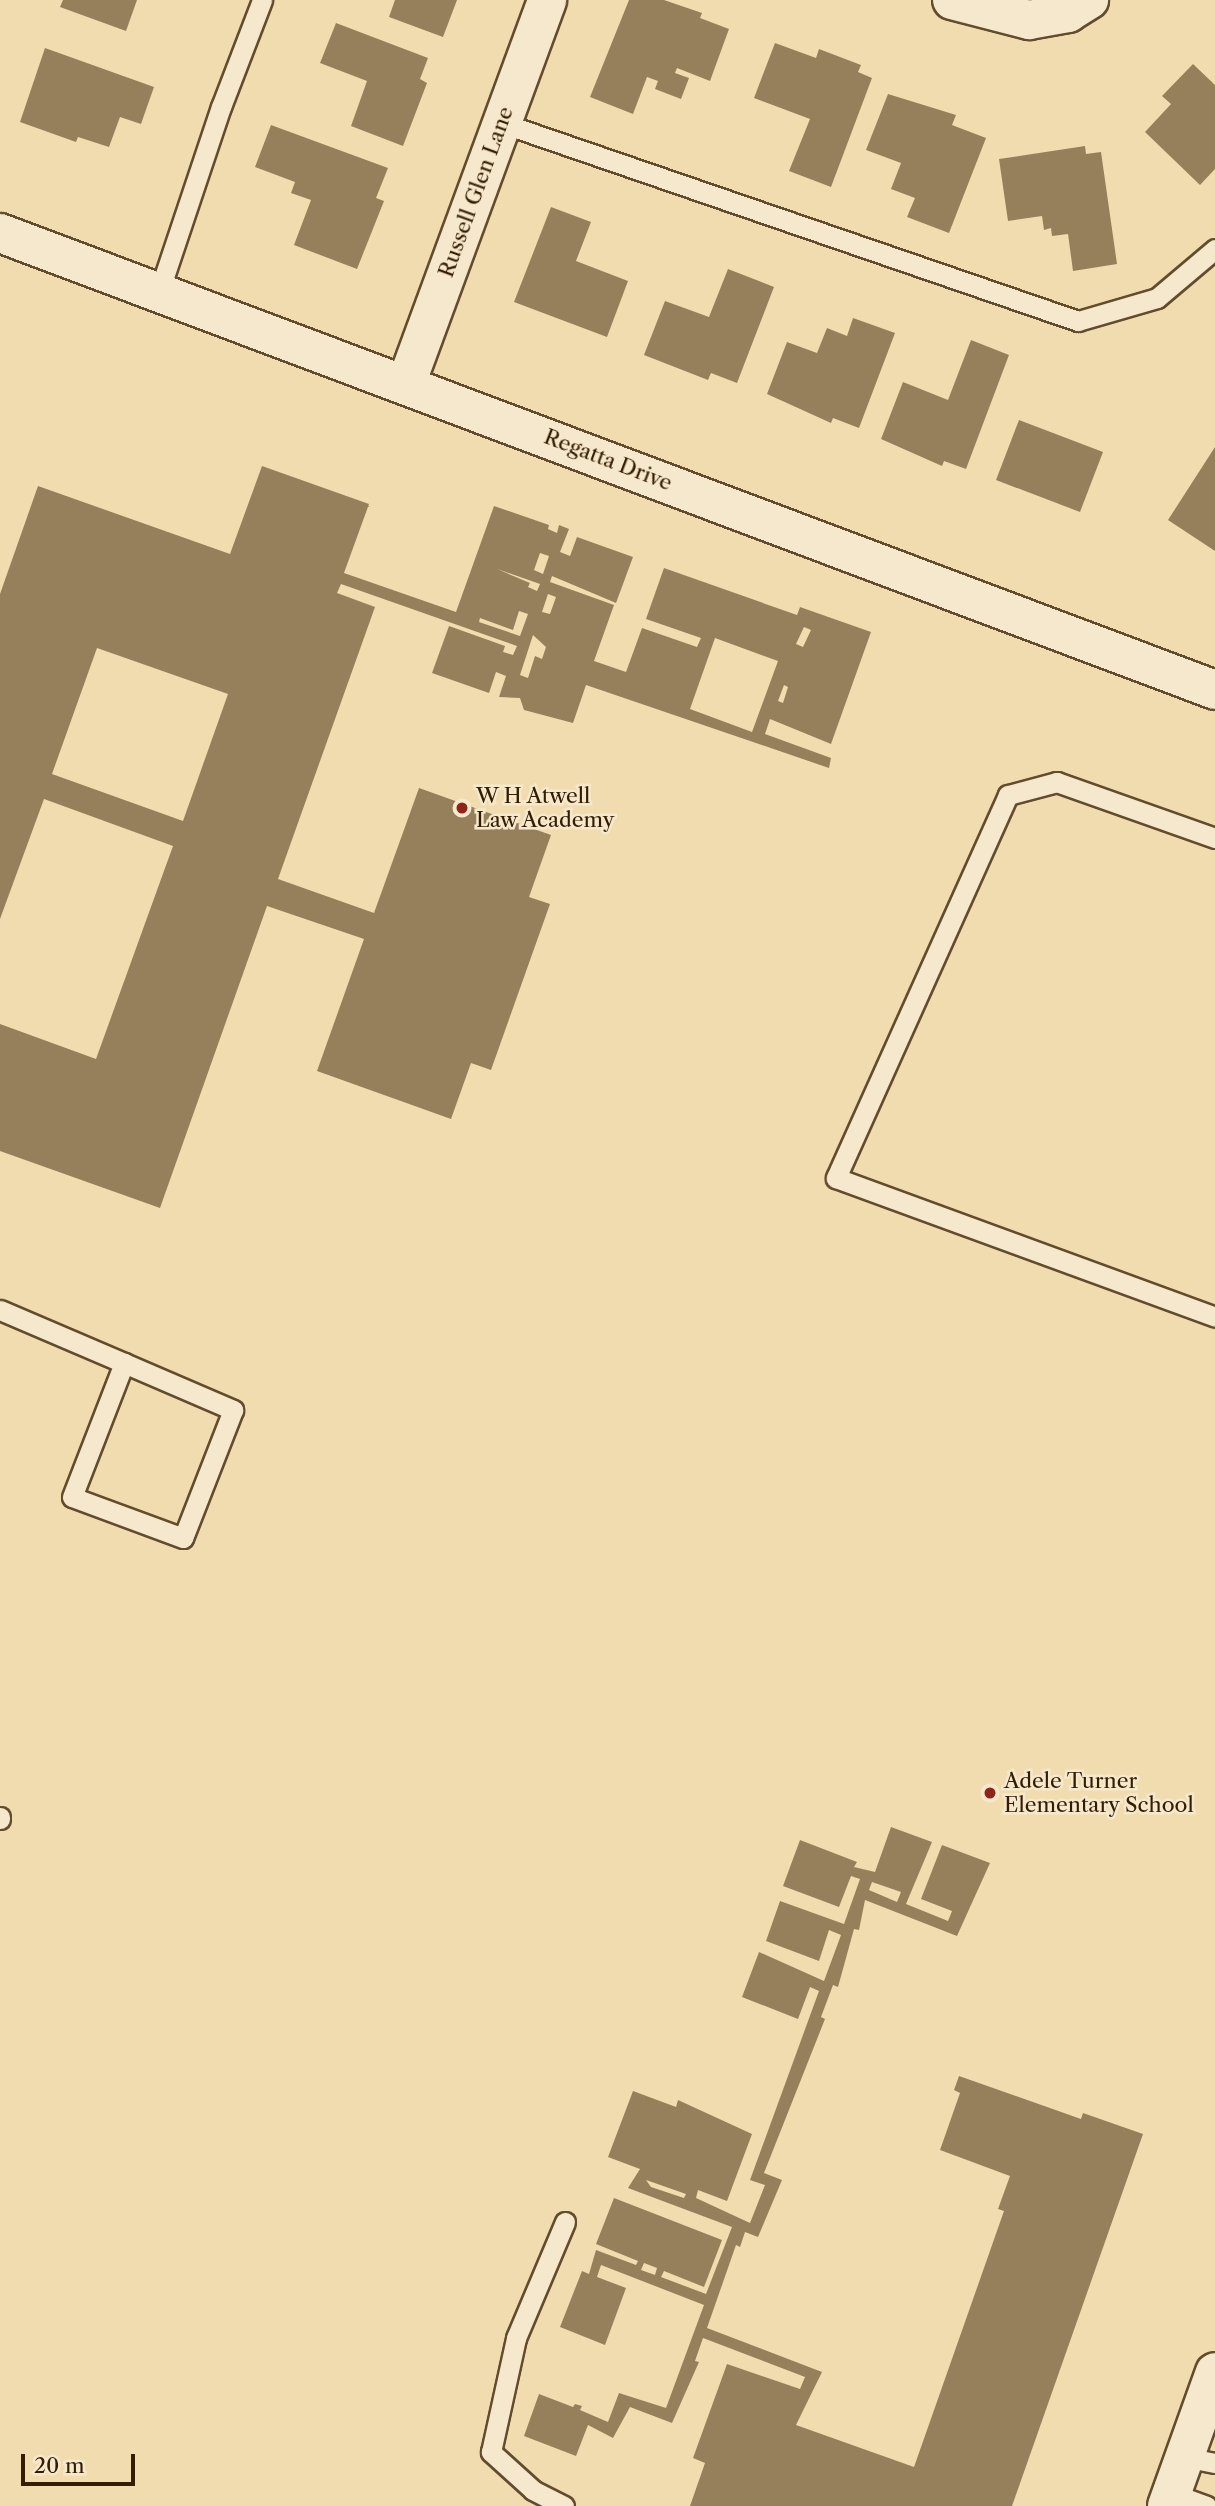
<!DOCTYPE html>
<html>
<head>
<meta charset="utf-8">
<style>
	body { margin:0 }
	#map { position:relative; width:1215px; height:2506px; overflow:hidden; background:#f1dcb0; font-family:"Libre Caslon Text",serif }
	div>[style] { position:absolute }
	.building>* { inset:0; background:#96805c }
	.roads { filter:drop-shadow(2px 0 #634c2d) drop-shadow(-2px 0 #634c2d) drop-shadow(0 2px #634c2d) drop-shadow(0 -2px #634c2d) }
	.lane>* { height:19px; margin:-9.5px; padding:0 9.5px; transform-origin:9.5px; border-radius:9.5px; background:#f6e8cc }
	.street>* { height:38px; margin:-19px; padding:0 19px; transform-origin:19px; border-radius:19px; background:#f6e8cc }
	.dots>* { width:19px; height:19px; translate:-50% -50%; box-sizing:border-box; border:4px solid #f6e8cc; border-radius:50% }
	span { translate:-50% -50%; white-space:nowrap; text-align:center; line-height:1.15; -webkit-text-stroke:5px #f6e8cc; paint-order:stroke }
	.street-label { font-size:21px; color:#341c01 }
	.poi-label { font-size:21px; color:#341c01 }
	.left { translate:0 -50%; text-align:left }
	.scale { position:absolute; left:21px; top:2454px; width:114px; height:32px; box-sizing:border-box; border:4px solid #341c01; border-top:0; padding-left:9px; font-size:21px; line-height:24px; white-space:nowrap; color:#341c01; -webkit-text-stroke:5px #f6e8cc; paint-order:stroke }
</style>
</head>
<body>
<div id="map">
	<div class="building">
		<div style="clip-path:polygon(63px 0,137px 0,126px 31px,60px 7px)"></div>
		<div style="clip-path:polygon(395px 0,457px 0,443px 37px,389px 17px)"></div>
		<div style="clip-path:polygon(629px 0,664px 0,702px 13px,700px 18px,729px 29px,710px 81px,677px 68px,675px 73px,689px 78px,681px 99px,655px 89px,658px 81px,647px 77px,633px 114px,590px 97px)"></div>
		<div style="clip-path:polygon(336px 23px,428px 58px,420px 79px,427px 83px,403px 146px,351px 126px,367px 81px,320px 63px)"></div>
		<div style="clip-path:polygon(775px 43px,816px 58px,819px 49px,861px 65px,858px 72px,872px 78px,831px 187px,789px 171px,810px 119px,754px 98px)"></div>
		<div style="clip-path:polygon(45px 48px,154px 87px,141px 124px,120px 117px,109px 147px,78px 137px,76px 142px,20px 122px)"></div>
		<div style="clip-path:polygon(1193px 64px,1215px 85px,1215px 169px,1200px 185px,1145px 132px,1171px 104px,1162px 96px)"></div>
		<div style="clip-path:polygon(888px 94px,956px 115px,952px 125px,986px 138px,949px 233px,907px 217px,915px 198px,891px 189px,901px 163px,866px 150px)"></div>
		<div style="clip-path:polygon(271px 125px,388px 168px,376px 198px,384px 201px,357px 269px,294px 245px,311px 200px,291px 193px,295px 182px,255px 167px)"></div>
		<div style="clip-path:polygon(1085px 146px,1086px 154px,1101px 152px,1117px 264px,1073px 271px,1068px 234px,1052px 236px,1051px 228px,1044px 230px,1042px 216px,1008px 221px,999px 159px)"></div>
		<div style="clip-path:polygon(551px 207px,591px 222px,576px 261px,628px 281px,607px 337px,514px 302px)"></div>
		<div style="clip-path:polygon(728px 269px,774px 287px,737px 383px,711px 373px,708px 380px,644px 355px,665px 301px,709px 317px)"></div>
		<div style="clip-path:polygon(853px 318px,895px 333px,859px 428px,833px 418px,831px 423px,767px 394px,787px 342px,817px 353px,827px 328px,847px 336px)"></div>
		<div style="clip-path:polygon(971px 340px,1009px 355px,966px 469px,944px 461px,942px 466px,881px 439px,903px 382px,948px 400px)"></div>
		<div style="clip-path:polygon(1019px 420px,1103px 452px,1080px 512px,996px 480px)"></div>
		<div style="clip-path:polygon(1215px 447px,1215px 551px,1168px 520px)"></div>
		<div style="clip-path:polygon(evenodd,262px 466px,369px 504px,344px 573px,456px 612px,494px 506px,549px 525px,548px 529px,557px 533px,559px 525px,569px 529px,560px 552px,570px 556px,577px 537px,633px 557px,616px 603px,552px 576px,550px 582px,614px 605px,594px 661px,626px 672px,642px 628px,697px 647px,701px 638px,646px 619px,664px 568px,797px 615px,800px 607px,871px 632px,831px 744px,770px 719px,765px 734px,831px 758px,829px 768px,586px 685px,573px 723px,524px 710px,520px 698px,499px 697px,506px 676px,496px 672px,489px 693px,432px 673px,449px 626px,505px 646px,503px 652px,513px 655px,517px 646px,341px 584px,337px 593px,375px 607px,278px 879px,374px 913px,419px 788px,551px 835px,529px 897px,550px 904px,491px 1070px,471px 1063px,451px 1119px,317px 1071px,364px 939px,267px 906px,160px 1208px,0 1151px,0 1024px,96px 1059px,173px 846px,44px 799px,0 919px,0 594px,38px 486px,230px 554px,262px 466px,540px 553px,549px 556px,543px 574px,534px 570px,540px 553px,262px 466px,497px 569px,540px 584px,537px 591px,528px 587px,530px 583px,497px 569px,262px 466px,548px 594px,556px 597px,550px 614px,542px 612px,548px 594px,262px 466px,519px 611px,528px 614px,520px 636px,479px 622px,480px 618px,513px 630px,519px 611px,262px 466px,804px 627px,811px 630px,803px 647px,796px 644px,804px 627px,262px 466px,533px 635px,546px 647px,542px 659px,535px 656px,528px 678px,520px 675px,533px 635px,262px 466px,715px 638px,778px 661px,752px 732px,690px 709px,715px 638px,262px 466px,97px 648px,228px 694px,183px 821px,52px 774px,97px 648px,262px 466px,784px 685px,788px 687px,783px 703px,778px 701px,784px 685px)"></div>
		<div style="clip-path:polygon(evenodd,891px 1827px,932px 1842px,906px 1904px,948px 1921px,952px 1911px,921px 1899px,942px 1845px,990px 1863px,957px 1936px,865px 1900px,859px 1930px,854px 1929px,838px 1987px,833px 1985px,821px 2017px,825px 2019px,764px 2173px,782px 2180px,758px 2237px,745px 2232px,740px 2247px,736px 2245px,707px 2328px,822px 2372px,796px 2425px,914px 2467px,1004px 2211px,998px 2209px,1010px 2176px,940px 2150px,960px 2093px,954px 2090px,959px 2076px,1081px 2119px,1083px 2113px,1143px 2134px,1012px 2506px,690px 2506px,705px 2463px,693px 2458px,727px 2364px,800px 2389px,805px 2377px,703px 2338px,695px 2361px,699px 2362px,672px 2423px,630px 2407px,613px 2438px,588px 2425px,576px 2456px,524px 2436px,539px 2394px,573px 2407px,575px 2404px,582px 2406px,580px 2410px,608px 2422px,619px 2393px,666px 2408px,704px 2305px,601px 2265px,597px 2277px,626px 2288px,605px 2345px,560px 2327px,582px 2271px,589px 2274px,596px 2250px,636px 2265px,638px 2261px,596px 2244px,614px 2198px,722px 2240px,704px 2287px,664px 2271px,661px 2277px,706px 2294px,732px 2227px,628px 2188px,640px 2169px,608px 2157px,633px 2091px,676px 2107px,678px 2100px,752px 2134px,727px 2201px,698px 2190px,696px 2198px,750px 2223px,765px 2185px,750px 2180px,819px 1991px,810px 1987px,798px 2019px,742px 1997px,759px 1952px,824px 1981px,841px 1935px,829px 1930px,819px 1961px,766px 1941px,780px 1901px,844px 1924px,860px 1879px,851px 1876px,839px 1907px,783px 1886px,800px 1840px,857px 1862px,854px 1867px,875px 1872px,891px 1827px,872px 1882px,901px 1892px,897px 1902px,869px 1890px,872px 1882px,891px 1827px,646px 2180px,686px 2194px,684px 2198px,651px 2187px,646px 2180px,891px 1827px,644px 2263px,657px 2268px,655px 2275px,641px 2270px,644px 2263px)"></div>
	</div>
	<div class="roads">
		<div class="lane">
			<div style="left:502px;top:123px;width:609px;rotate:18.97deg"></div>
			<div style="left:1078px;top:321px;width:82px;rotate:-16.2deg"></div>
			<div style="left:1157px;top:298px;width:76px;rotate:-40.2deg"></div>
			<div style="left:159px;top:292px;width:195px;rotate:-71.5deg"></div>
			<div style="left:221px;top:107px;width:115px;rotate:-69deg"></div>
			<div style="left:1215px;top:838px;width:168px;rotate:-160.5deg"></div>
			<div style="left:1057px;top:782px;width:51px;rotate:165.1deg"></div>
			<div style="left:1008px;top:795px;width:420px;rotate:114.2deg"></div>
			<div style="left:836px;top:1178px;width:404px;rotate:20.1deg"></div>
			<div style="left:0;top:1310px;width:135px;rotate:23.1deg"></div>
			<div style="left:124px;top:1363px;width:119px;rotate:23.3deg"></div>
			<div style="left:233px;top:1410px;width:137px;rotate:111.3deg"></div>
			<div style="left:183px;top:1538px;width:118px;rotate:-159.7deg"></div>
			<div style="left:72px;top:1497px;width:144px;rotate:-68.8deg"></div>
			<div style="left:0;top:1817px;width:2px;rotate:90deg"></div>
			<div style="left:1184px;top:2457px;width:32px;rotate:11deg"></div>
			<div style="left:1171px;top:2493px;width:38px;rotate:20deg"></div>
			<div style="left:564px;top:2506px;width:35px;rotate:-153deg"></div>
			<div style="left:533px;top:2490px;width:57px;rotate:-137.9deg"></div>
			<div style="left:491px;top:2452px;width:117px;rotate:-77.6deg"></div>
			<div style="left:516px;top:2338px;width:126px;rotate:-67.1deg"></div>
		</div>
		<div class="street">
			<div style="left:952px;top:0;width:80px;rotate:14.6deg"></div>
			<div style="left:1029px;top:20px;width:40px;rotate:-10deg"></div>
			<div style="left:1068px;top:13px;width:25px;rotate:-32deg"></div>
			<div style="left:0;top:233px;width:1298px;rotate:20.61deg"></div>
			<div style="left:406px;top:384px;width:409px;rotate:-69.8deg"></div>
			<div style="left:1167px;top:2506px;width:142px;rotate:-70.3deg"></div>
		</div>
	</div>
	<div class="dots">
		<div style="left:462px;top:808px;background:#8f2418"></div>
		<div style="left:990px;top:1793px;background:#8f2418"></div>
	</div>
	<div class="street-label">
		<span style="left:476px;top:192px;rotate:-70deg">Russell Glen Lane</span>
		<span style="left:608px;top:460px;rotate:21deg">Regatta Drive</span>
	</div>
	<div class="poi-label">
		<span class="left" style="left:476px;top:808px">W H Atwell<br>Law Academy</span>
		<span class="left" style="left:1004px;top:1793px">Adele Turner<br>Elementary School</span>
	</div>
	<div class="scale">20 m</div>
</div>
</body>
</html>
